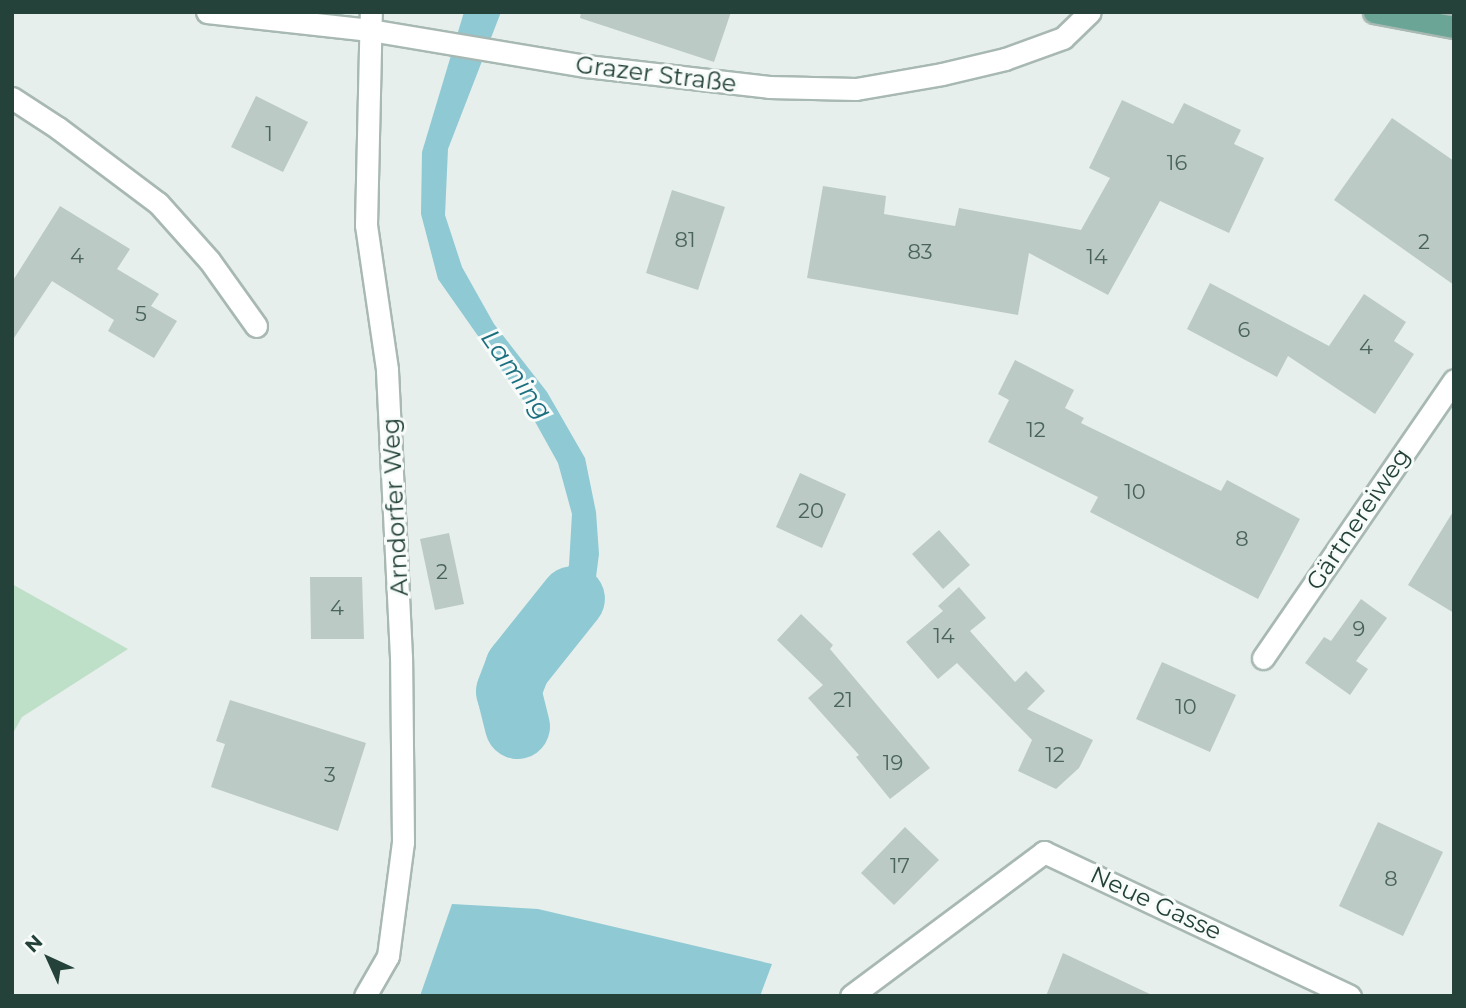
<!DOCTYPE html>
<html>
<head>
<meta charset="utf-8">
<style>
	body { margin:0 }
	#map { position:relative; width:1466px; height:1008px; overflow:hidden; background:#e6efeb; font-family:Montserrat,sans-serif }
	div>[style] { position:absolute }
	.green>* { inset:0; background:#bfe0c8 }
	.water>* { inset:0; background:#8ec9d4 }
	.river>* { height:65px; margin:-32.5px; padding:0 32.5px; transform-origin:32.5px; border-radius:32.5px; background:#8ec9d4 }
	.building>* { inset:0; background:#bbcac4 }
	.roads { filter:drop-shadow(2px 0 #a8b8b2) drop-shadow(-2px 0 #a8b8b2) drop-shadow(0 2px #a8b8b2) drop-shadow(0 -2px #a8b8b2) }
	.minor>* { height:21px; margin:-10.5px; padding:0 10.5px; transform-origin:10.5px; border-radius:10.5px; background:#fff }
	.primary>* { height:21px; margin:-10.5px; padding:0 10.5px; transform-origin:10.5px; border-radius:10.5px; background:#6aa596 }
	span { translate:-50% -50%; white-space:nowrap; text-align:center; line-height:1.15; -webkit-text-stroke:6px #f7fbf9; paint-order:stroke }
	.number-label { font-size:21px; color:#4a645c }
	.number-label span { -webkit-text-stroke-width:0 }
	.street-label { font-size:24px; color:#24423a }
	.water-label { font-size:26px; color:#1c6f80; font-style:italic }
	.frame { position:absolute; inset:0; border:14px solid #24423a; pointer-events:none }
	.north { position:absolute; left:14px; top:924px; width:70px; height:70px; -webkit-text-stroke:5px #f7fbf9; paint-order:stroke; rotate:315deg; font-size:19px; font-weight:700; line-height:28px; text-align:center; color:#24423a }
	.north::after { content:''; display:block; margin:auto; width:24px; height:32px; background:#24423a; clip-path:polygon(50% 0,100% 100%,50% 72%,0 100%) }
</style>
</head>
<body>
<div id="map">
	<div class="green">
		<div style="clip-path:polygon(12px 584px,128px 649px,22px 717px,12px 735px)"></div>
	</div>
	<div class="water">
		<div style="clip-path:polygon(464px 12px,501px 12px,448px 149px,445px 215px,462px 267px,494px 324px,547px 392px,585px 458px,596px 512px,599px 554px,596px 577px,571px 623px,525px 676px,504px 658px,557px 599px,569px 565px,572px 514px,558px 463px,523px 400px,438px 279px,421px 214px,422px 152px)"></div>
		<div style="clip-path:polygon(452px 904px,538px 909px,772px 964px,760px 996px,420px 996px)"></div>
	</div>
	<div class="river">
		<div style="left:517px;top:726px;width:36px;rotate:-104deg"></div>
		<div style="left:508px;top:691px;width:26px;rotate:-69deg"></div>
		<div style="left:517px;top:667px;width:88px;rotate:-51.4deg"></div>
	</div>
	<div class="building">
		<div style="clip-path:polygon(581px 12px,731px 12px,714px 62px,580px 18px)"></div>
		<div style="clip-path:polygon(256px 96px,308px 122px,283px 172px,231px 147px)"></div>
		<div style="clip-path:polygon(1122px 100px,1173px 124px,1184px 103px,1241px 130px,1234px 144px,1264px 158px,1229px 233px,1160px 201px,1108px 295px,1029px 253px,1018px 315px,807px 278px,823px 186px,886px 196px,884px 214px,955px 226px,959px 208px,1081px 230px,1110px 178px,1089px 168px)"></div>
		<div style="clip-path:polygon(1392px 118px,1454px 161px,1454px 285px,1334px 200px)"></div>
		<div style="clip-path:polygon(672px 190px,725px 207px,698px 290px,646px 273px)"></div>
		<div style="clip-path:polygon(60px 206px,130px 249px,117px 269px,159px 294px,151px 306px,177px 321px,154px 358px,108px 331px,114px 320px,52px 281px,12px 341px,12px 282px)"></div>
		<div style="clip-path:polygon(1210px 283px,1329px 346px,1364px 294px,1406px 322px,1394px 341px,1414px 354px,1375px 414px,1288px 356px,1277px 377px,1187px 329px)"></div>
		<div style="clip-path:polygon(1015px 360px,1074px 390px,1065px 408px,1084px 418px,1081px 423px,1221px 491px,1227px 480px,1300px 519px,1258px 599px,1090px 512px,1098px 497px,988px 442px,1009px 400px,998px 394px)"></div>
		<div style="clip-path:polygon(800px 473px,846px 494px,822px 548px,776px 527px)"></div>
		<div style="clip-path:polygon(1454px 510px,1454px 613px,1408px 585px)"></div>
		<div style="clip-path:polygon(939px 530px,970px 565px,943px 589px,912px 554px)"></div>
		<div style="clip-path:polygon(449px 533px,464px 604px,435px 610px,420px 539px)"></div>
		<div style="clip-path:polygon(310px 577px,362px 577px,364px 639px,311px 639px)"></div>
		<div style="clip-path:polygon(959px 587px,986px 618px,970px 631px,1015px 682px,1026px 671px,1045px 691px,1027px 709px,1093px 740px,1079px 768px,1056px 789px,1018px 771px,1032px 740px,957px 663px,938px 679px,906px 642px,943px 611px,938px 606px)"></div>
		<div style="clip-path:polygon(1361px 599px,1387px 618px,1356px 661px,1368px 669px,1350px 695px,1305px 663px,1324px 637px,1331px 641px)"></div>
		<div style="clip-path:polygon(801px 614px,833px 645px,830px 649px,930px 768px,890px 799px,856px 757px,859px 755px,808px 698px,823px 685px,777px 640px)"></div>
		<div style="clip-path:polygon(1162px 662px,1236px 695px,1210px 752px,1136px 719px)"></div>
		<div style="clip-path:polygon(230px 700px,366px 743px,338px 831px,211px 787px,225px 744px,216px 741px)"></div>
		<div style="clip-path:polygon(1378px 822px,1443px 852px,1403px 936px,1339px 906px)"></div>
		<div style="clip-path:polygon(905px 827px,939px 860px,894px 905px,861px 873px)"></div>
		<div style="clip-path:polygon(1063px 953px,1154px 996px,1046px 996px)"></div>
	</div>
	<div class="roads">
		<div class="minor">
			<div style="left:207px;top:12px;width:164px;rotate:6.3deg"></div>
			<div style="left:370px;top:30px;width:219px;rotate:9.5deg"></div>
			<div style="left:586px;top:66px;width:184px;rotate:6.5deg"></div>
			<div style="left:769px;top:87px;width:87px;rotate:1.3deg"></div>
			<div style="left:856px;top:89px;width:87px;rotate:-9.9deg"></div>
			<div style="left:942px;top:74px;width:65px;rotate:-13.4deg"></div>
			<div style="left:1005px;top:59px;width:62px;rotate:-19.9deg"></div>
			<div style="left:1063px;top:38px;width:37px;rotate:-44deg"></div>
			<div style="left:12px;top:98px;width:55px;rotate:33.1deg"></div>
			<div style="left:58px;top:128px;width:125px;rotate:36.9deg"></div>
			<div style="left:158px;top:203px;width:76px;rotate:48.2deg"></div>
			<div style="left:209px;top:260px;width:81px;rotate:54.5deg"></div>
			<div style="left:1263px;top:658px;width:337px;rotate:-55.5deg"></div>
			<div style="left:365px;top:996px;width:46px;rotate:-60.1deg"></div>
			<div style="left:388px;top:956px;width:115px;rotate:-82.5deg"></div>
			<div style="left:403px;top:842px;width:185px;rotate:-90.6deg"></div>
			<div style="left:401px;top:657px;width:288px;rotate:-92.8deg"></div>
			<div style="left:387px;top:369px;width:146px;rotate:-98.3deg"></div>
			<div style="left:366px;top:225px;width:213px;rotate:-88.7deg"></div>
			<div style="left:851px;top:996px;width:241px;rotate:-36.7deg"></div>
			<div style="left:1044px;top:852px;width:338px;rotate:25.2deg"></div>
		</div>
		<div class="primary">
			<div style="left:1374px;top:12px;width:81px;rotate:10.6deg"></div>
		</div>
	</div>
	<div class="number-label">
		<span style="left:269px;top:134px">1</span>
		<span style="left:1177px;top:163px">16</span>
		<span style="left:685px;top:240px">81</span>
		<span style="left:1424px;top:242px">2</span>
		<span style="left:920px;top:252px">83</span>
		<span style="left:77px;top:256px">4</span>
		<span style="left:1097px;top:257px">14</span>
		<span style="left:141px;top:314px">5</span>
		<span style="left:1244px;top:330px">6</span>
		<span style="left:1366px;top:347px">4</span>
		<span style="left:1036px;top:430px">12</span>
		<span style="left:1135px;top:492px">10</span>
		<span style="left:811px;top:511px">20</span>
		<span style="left:1242px;top:539px">8</span>
		<span style="left:442px;top:572px">2</span>
		<span style="left:337px;top:608px">4</span>
		<span style="left:1359px;top:629px">9</span>
		<span style="left:944px;top:636px">14</span>
		<span style="left:843px;top:700px">21</span>
		<span style="left:1186px;top:707px">10</span>
		<span style="left:1055px;top:755px">12</span>
		<span style="left:893px;top:763px">19</span>
		<span style="left:330px;top:775px">3</span>
		<span style="left:900px;top:866px">17</span>
		<span style="left:1391px;top:879px">8</span>
	</div>
	<div class="street-label">
		<span style="left:656px;top:74px;rotate:7deg">Grazer Straße</span>
		<span style="left:395px;top:507px;rotate:-93deg">Arndorfer Weg</span>
		<span style="left:1358px;top:519px;rotate:-56deg">Gärtnereiweg</span>
		<span style="left:1156px;top:903px;rotate:25deg">Neue Gasse</span>
	</div>
	<div class="water-label">
		<span style="left:516px;top:375px;rotate:55deg">Laming</span>
	</div>
	<div class="frame"></div>
	<div class="north">N</div>
</div>
</body>
</html>
